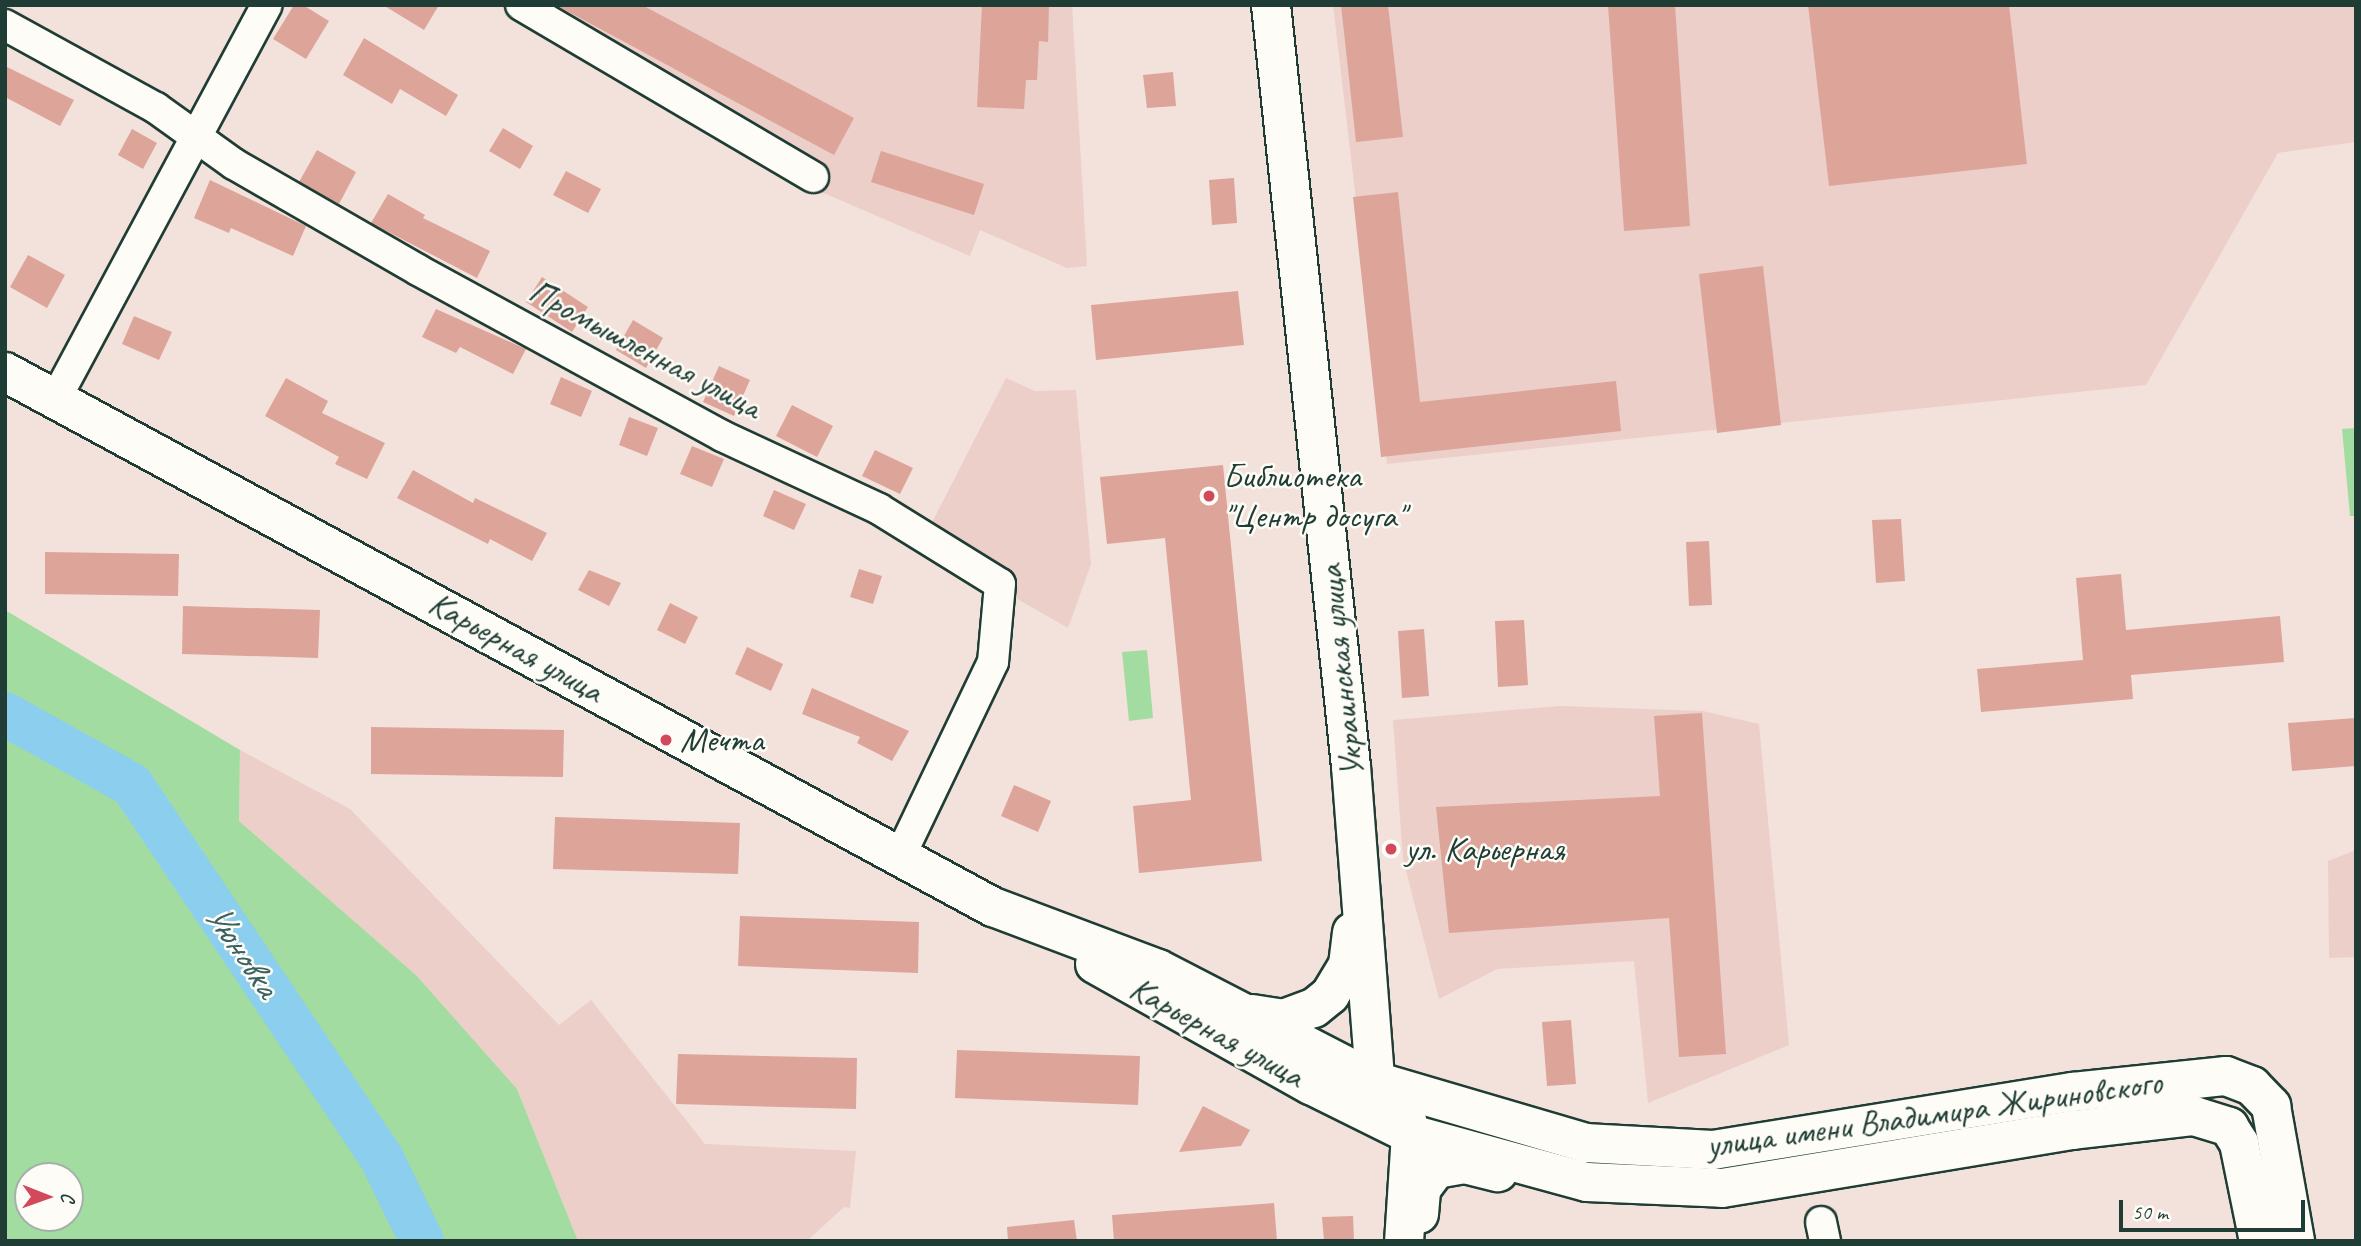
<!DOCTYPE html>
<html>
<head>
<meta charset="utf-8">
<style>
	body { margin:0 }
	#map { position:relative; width:2361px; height:1246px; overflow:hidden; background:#f3e2db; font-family:Caveat,sans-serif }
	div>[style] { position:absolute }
	.built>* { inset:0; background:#eccfc8 }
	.green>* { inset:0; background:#a3dca1 }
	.river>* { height:44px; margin:-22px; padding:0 22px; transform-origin:22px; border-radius:22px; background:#8bceed }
	.building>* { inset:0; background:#dda49a }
	.roads { filter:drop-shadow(2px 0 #1f3d34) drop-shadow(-2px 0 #1f3d34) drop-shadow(0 2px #1f3d34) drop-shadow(0 -2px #1f3d34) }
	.street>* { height:30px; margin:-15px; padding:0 15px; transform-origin:15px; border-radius:15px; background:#fdfcf7 }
	.secondary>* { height:38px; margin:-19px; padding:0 19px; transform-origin:19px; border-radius:19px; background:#fdfcf7 }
	.primary>* { height:38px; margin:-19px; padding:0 19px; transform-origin:19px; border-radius:19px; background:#fdfcf7 }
	.dots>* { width:19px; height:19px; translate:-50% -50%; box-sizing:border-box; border:4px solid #fdfcf7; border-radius:50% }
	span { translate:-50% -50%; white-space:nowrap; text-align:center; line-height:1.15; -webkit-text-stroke:5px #fdfcf7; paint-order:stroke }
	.street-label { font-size:35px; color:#1f3d34 }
	.poi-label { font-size:35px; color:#1f3d34 }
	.left { translate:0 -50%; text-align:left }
	.water-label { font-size:37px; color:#3a6162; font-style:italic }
	.frame { position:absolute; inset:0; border:7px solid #1f3d34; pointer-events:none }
	.north { position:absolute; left:14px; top:1162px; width:70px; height:70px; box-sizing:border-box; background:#fdfcf7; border:2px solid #a4b0a9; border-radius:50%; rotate:91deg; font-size:19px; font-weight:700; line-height:28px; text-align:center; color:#1f3d34 }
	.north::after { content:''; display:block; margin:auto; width:24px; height:32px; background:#d1495b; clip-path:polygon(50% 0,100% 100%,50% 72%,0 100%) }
	.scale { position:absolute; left:2119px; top:1200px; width:186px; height:32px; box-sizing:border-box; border:4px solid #1f3d34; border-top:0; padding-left:9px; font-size:21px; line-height:24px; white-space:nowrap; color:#1f3d34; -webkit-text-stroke:5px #fdfcf7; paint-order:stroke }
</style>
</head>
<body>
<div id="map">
	<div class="built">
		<div style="clip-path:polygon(501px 5px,1072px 5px,1087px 266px,1067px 268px,980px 230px,970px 256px,761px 166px)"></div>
		<div style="clip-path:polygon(1333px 5px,2356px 5px,2356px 142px,2278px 153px,2146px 385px,1387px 464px)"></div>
		<div style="clip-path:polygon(1006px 378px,1035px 391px,1076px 390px,1091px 564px,1068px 628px,921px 544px)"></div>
		<div style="clip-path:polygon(1560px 706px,1703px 711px,1759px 724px,1789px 1045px,1648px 1103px,1634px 961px,1497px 969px,1439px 999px,1403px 859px,1393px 720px)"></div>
		<div style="clip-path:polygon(240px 750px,350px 809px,559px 1025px,591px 1000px,705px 1144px,856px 1151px,850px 1208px,844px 1207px,807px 1241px,578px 1241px,517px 1089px,417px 976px,239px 821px)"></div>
		<div style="clip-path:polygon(2356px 850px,2356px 957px,2329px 958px,2328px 861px)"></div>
	</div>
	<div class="green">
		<div style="clip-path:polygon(2356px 428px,2356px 516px,2350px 516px,2342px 429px)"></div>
		<div style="clip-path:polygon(evenodd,5px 610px,240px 750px,239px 821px,417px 976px,517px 1089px,578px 1241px,5px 1241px,5px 610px,70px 1176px,70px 1218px,28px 1218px,28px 1176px,70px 1176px)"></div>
		<div style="clip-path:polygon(1147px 650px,1153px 718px,1129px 721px,1122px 652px)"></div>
	</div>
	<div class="river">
		<div style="left:5px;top:714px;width:145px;rotate:29.2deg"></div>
		<div style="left:132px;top:785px;width:450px;rotate:56.2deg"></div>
		<div style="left:382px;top:1159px;width:91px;rotate:64deg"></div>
	</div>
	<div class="building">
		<div style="clip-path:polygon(294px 5px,303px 5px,329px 21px,306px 59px,273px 39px)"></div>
		<div style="clip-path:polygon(383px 5px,439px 5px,424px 30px)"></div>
		<div style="clip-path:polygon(556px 5px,642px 5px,854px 118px,834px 155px)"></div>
		<div style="clip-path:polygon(982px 5px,1049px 5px,1048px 42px,1039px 41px,1037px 80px,1026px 80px,1024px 109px,977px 107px)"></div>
		<div style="clip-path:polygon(1341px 5px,1388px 5px,1403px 137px,1356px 142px)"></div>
		<div style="clip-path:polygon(1608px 5px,1675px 5px,1690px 226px,1624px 231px)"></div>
		<div style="clip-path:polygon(1808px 5px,2009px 5px,2027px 164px,1829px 186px)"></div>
		<div style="clip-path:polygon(364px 38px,458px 95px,446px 116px,400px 89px,392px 104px,343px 75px)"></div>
		<div style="clip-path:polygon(5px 66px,74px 100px,60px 126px,5px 97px)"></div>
		<div style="clip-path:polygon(1173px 72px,1176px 106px,1147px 108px,1143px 75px)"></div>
		<div style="clip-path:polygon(503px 128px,533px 146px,520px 169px,489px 151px)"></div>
		<div style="clip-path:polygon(132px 129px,157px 143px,143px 169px,118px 155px)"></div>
		<div style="clip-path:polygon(317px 150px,356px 172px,339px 204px,299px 182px)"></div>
		<div style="clip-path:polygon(881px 151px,984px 184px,974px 215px,871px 182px)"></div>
		<div style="clip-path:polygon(566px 171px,601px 189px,588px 213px,553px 195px)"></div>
		<div style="clip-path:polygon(1234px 178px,1237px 223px,1212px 225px,1209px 180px)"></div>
		<div style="clip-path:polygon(210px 180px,306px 226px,293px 256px,231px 228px,229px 233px,194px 218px)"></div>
		<div style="clip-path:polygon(1398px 192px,1420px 402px,1616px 381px,1621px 431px,1381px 457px,1353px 197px)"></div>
		<div style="clip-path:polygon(388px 194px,425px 215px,423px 218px,490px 251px,477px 278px,371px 223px)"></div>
		<div style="clip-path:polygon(28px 255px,65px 275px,47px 308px,10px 287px)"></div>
		<div style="clip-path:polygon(1763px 266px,1781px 425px,1717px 433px,1699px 274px)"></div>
		<div style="clip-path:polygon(542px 277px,588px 307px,572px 332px,526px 302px)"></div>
		<div style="clip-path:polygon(1238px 291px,1244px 345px,1096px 360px,1091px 305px)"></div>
		<div style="clip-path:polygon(436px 309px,526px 349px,513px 374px,460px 347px,456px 353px,422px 337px)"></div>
		<div style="clip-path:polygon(134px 316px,172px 332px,159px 360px,122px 344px)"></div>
		<div style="clip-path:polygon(633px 320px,663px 338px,646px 368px,616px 350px)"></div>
		<div style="clip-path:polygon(719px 366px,750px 380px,734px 416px,703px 402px)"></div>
		<div style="clip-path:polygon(561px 377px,592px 391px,581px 417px,550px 404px)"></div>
		<div style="clip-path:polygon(286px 378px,328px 401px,322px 413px,385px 443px,367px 479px,335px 464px,339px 457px,265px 416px)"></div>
		<div style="clip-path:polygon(792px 405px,833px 426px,817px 457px,776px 436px)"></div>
		<div style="clip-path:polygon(629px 417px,658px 428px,647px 456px,619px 445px)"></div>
		<div style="clip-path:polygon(692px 446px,724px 459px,712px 487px,680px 474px)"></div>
		<div style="clip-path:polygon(875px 450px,913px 468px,900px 494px,862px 476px)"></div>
		<div style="clip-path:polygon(1223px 465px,1262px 861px,1139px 873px,1133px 806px,1191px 800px,1165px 538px,1107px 544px,1100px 477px)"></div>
		<div style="clip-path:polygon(413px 470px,473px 503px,475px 498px,547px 533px,532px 561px,490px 539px,488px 544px,397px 498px)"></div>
		<div style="clip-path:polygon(774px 490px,806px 504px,794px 530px,763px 516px)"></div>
		<div style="clip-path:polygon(1901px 519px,1905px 581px,1876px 583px,1872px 520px)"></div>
		<div style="clip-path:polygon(1709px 541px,1712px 605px,1689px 606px,1686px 542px)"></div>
		<div style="clip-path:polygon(45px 552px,179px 554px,178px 596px,45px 594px)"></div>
		<div style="clip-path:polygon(859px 569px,882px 576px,873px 604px,850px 597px)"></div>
		<div style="clip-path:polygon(589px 570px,621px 583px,609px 606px,578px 590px)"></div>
		<div style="clip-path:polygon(2121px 574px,2126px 630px,2280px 616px,2284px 662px,2131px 675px,2133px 699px,1981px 712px,1977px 669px,2083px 660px,2076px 578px)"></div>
		<div style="clip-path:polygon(670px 603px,698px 617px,685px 644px,657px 630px)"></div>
		<div style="clip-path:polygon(183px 606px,320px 610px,318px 658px,182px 654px)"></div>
		<div style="clip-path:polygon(1524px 620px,1528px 685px,1498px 687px,1495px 621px)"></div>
		<div style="clip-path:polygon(1424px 629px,1429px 696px,1402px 698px,1398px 631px)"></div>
		<div style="clip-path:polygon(747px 647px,783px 664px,771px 691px,735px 674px)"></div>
		<div style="clip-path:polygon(812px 688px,909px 731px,892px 761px,857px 743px,860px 737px,802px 714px)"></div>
		<div style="clip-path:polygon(1702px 713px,1726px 1054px,1679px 1057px,1669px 918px,1449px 933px,1436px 807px,1660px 796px,1654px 716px)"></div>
		<div style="clip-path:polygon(2356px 718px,2356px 766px,2292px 771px,2288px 723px)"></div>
		<div style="clip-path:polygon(371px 727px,564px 730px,563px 777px,371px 774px)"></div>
		<div style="clip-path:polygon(1014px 785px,1051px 801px,1038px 832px,1001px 816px)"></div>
		<div style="clip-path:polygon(555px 817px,740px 823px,738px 874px,553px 869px)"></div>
		<div style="clip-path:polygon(740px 916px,919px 922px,918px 973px,738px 966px)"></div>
		<div style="clip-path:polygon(1571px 1020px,1576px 1084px,1547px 1086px,1542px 1022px)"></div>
		<div style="clip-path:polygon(957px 1050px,1140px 1056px,1138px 1105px,955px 1098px)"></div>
		<div style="clip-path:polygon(678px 1054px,857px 1058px,856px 1109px,676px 1104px)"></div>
		<div style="clip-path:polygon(1203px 1106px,1250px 1130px,1241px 1146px,1179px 1152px)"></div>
		<div style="clip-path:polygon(1274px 1203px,1277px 1241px,1114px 1241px,1112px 1215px)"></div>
		<div style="clip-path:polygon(1353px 1216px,1354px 1241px,1324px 1241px,1322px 1217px)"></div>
		<div style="clip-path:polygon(1074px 1220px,1077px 1241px,1008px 1241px,1007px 1227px)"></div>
	</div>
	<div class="roads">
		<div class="street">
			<div style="left:521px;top:5px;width:339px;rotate:30.5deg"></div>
			<div style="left:5px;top:25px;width:172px;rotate:28.8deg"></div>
			<div style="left:156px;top:108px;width:96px;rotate:35.7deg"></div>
			<div style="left:234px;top:164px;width:212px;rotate:29.9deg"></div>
			<div style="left:418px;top:270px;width:346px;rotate:28.6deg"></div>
			<div style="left:722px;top:436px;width:173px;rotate:24.9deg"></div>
			<div style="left:879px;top:509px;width:142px;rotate:31.8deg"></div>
			<div style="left:1000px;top:584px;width:78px;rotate:95.1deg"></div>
			<div style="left:993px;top:662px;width:215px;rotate:115.6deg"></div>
			<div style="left:55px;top:400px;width:448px;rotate:-61.8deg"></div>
			<div style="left:1821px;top:1222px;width:19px;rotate:78deg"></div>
		</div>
		<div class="secondary">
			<div style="left:1271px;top:5px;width:765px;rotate:84deg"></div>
			<div style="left:1351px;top:766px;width:316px;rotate:85.6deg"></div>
			<div style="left:1375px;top:1081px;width:19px;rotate:62deg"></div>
			<div style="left:1384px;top:1098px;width:29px;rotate:41deg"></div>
			<div style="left:1406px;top:1117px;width:18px;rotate:74deg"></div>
			<div style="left:1411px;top:1134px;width:107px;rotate:93.7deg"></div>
			<div style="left:5px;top:372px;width:1124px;rotate:28.44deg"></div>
			<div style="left:993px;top:907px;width:176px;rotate:20.6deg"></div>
			<div style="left:1158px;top:969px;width:244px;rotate:27.3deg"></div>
			<div style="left:1095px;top:964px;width:248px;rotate:29.3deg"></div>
			<div style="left:1311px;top:1085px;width:108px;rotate:26.3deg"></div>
			<div style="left:1252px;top:1014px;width:31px;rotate:9deg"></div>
			<div style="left:1283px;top:1019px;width:33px;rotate:-20deg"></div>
			<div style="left:1314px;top:1008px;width:21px;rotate:-39deg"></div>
			<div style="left:1330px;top:995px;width:35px;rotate:-59deg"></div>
			<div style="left:1348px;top:965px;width:33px;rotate:-83deg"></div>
			<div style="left:1419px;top:1214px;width:25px;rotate:-85deg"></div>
			<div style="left:1421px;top:1189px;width:25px;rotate:-53deg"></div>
			<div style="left:1436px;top:1169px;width:29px;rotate:-10deg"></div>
			<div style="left:1465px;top:1164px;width:34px;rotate:14deg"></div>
		</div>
		<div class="primary">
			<div style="left:1375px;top:1081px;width:219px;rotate:16.4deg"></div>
			<div style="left:1585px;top:1143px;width:128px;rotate:3.1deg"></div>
			<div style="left:1713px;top:1150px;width:365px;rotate:-9.2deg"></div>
			<div style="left:2073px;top:1092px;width:154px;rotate:-6deg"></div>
			<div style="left:2226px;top:1076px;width:28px;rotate:21deg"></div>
			<div style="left:2252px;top:1086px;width:28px;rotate:46deg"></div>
			<div style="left:2271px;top:1106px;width:137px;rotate:79.9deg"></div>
			<div style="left:1411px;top:1134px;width:182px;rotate:15.3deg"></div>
			<div style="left:1587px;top:1182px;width:135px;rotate:2.5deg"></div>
			<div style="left:1722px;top:1188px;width:356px;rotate:-9.4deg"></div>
			<div style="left:2073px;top:1130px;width:122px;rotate:-6.6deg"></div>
			<div style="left:2194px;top:1116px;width:37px;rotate:17deg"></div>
			<div style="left:2229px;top:1127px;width:19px;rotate:58deg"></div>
			<div style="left:2239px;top:1143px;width:100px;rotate:78.5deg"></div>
		</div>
	</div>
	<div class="dots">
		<div style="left:1209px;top:496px;background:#d1495b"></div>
		<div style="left:666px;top:740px;background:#d1495b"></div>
		<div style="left:1391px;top:849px;background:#d1495b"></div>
	</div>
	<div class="street-label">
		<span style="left:645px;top:349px;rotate:28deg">Промышленная улица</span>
		<span style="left:516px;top:647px;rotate:29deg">Карьерная улица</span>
		<span style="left:1341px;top:671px;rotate:-96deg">Украинская улица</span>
		<span style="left:1217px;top:1032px;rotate:29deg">Карьерная улица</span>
		<span style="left:1934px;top:1114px;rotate:-8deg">улица имени Владимира Жириновского</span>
	</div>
	<div class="poi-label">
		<span class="left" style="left:1223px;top:496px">Библиотека<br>"Центр досуга"</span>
		<span class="left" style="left:680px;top:740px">Мечта</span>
		<span class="left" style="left:1405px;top:849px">ул. Карьерная</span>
	</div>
	<div class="water-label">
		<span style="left:242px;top:950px;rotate:56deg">Уюновка</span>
	</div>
	<div class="frame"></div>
	<div class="north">С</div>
	<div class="scale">50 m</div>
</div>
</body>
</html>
